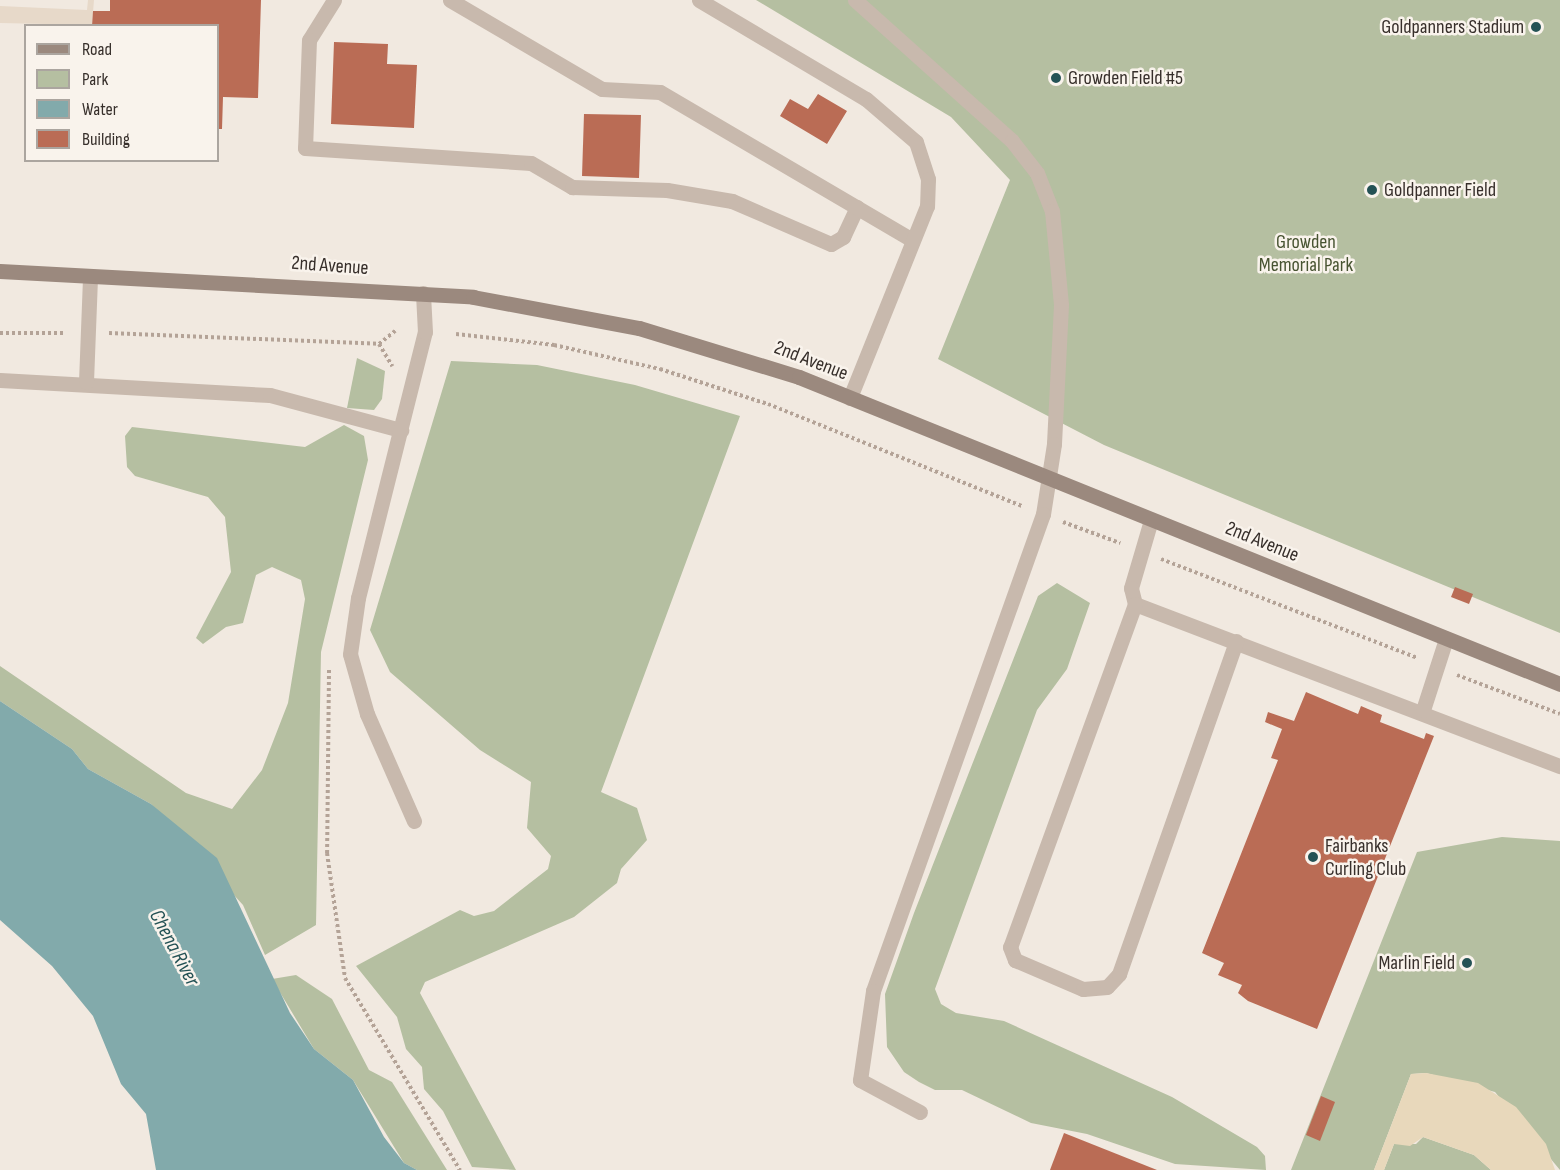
<!DOCTYPE html>
<html>
<head>
<meta charset="utf-8">
<style>
	body { margin:0 }
	#map { position:relative; width:1560px; height:1170px; overflow:hidden; background:#f1e9e0; font-family:"Sofia Sans Condensed",sans-serif }
	div>[style] { position:absolute }
	.green>* { inset:0; background:#b5bfa1 }
	.sand>* { inset:0; background:#e8d8bb }
	.plaza>* { inset:0; background:#e7d9c9 }
	.water>* { inset:0; background:#82aaab }
	.building>* { inset:0; background:#ba6c55 }
	.path>* { height:4px; margin-top:-2px; transform-origin:0; background:repeating-linear-gradient(90deg,#b4a397 0 3px,transparent 0 6px) }
	.lane>* { height:15px; margin:-7.5px; padding:0 7.5px; transform-origin:7.5px; border-radius:7.5px; background:#c8b9ad }
	.secondary>* { height:15px; margin:-7.5px; padding:0 7.5px; transform-origin:7.5px; border-radius:7.5px; background:#9b897e }
	.dots>* { width:16px; height:16px; translate:-50% -50%; box-sizing:border-box; border:3px solid #f9f3ec; border-radius:50% }
	span { translate:-50% -50%; white-space:nowrap; text-align:center; line-height:1.15; -webkit-text-stroke:5px #f9f3ec; paint-order:stroke }
	.poi-label { font-size:20px; color:#372f2b }
	.right { translate:-100% -50%; text-align:right }
	.left { translate:0 -50%; text-align:left }
	.park-label { font-size:20px; color:#475331 }
	.street-label { font-size:20px; color:#372f2b }
	.water-label { font-size:21px; color:#245255; font-style:italic }
	.legend { position:absolute; left:24px; top:24px; width:195px; height:138px; box-sizing:border-box; background:#f9f3ec; border:2px solid #aba59f; margin:0; padding:8px 10px; list-style:none; font-size:18px; color:#372f2b }
	.legend li { display:flex; align-items:center; gap:12px; height:30px }
	.legend b { width:30px; border:2px solid #aba59f }
</style>
</head>
<body>
<div id="map">
	<div class="green">
		<div style="clip-path:polygon(756px 0,1560px 0,1560px 633px,1104px 445px,938px 359px,1010px 180px,951px 117px)"></div>
		<div style="clip-path:polygon(357px 358px,385px 371px,382px 399px,374px 410px,347px 408px)"></div>
		<div style="clip-path:polygon(451px 361px,537px 365px,635px 385px,740px 416px,601px 792px,637px 808px,647px 840px,621px 869px,617px 883px,574px 917px,425px 982px,420px 993px,516px 1170px,472px 1167px,443px 1111px,424px 1089px,422px 1067px,406px 1049px,397px 1017px,356px 966px,460px 910px,474px 916px,494px 911px,548px 869px,551px 856px,527px 828px,531px 782px,480px 750px,390px 672px,370px 630px)"></div>
		<div style="clip-path:polygon(344px 425px,364px 436px,368px 460px,321px 652px,316px 925px,265px 955px,243px 905px,151px 804px,88px 769px,72px 749px,0 701px,0 666px,186px 793px,232px 809px,262px 770px,288px 703px,305px 599px,301px 580px,272px 567px,256px 575px,243px 623px,226px 627px,203px 644px,196px 638px,231px 572px,225px 517px,208px 497px,135px 476px,127px 467px,125px 436px,132px 427px,305px 447px)"></div>
		<div style="clip-path:polygon(1057px 583px,1090px 603px,1067px 669px,1037px 710px,935px 989px,941px 1004px,956px 1013px,1004px 1021px,1172px 1097px,1257px 1147px,1265px 1156px,1266px 1170px,1175px 1164px,1087px 1134px,1031px 1123px,962px 1090px,935px 1090px,919px 1082px,904px 1072px,887px 1047px,885px 994px,914px 913px,1038px 596px)"></div>
		<div style="clip-path:polygon(1502px 837px,1560px 841px,1560px 1170px,1495px 1092px,1426px 1073px,1411px 1074px,1374px 1170px,1291px 1170px,1417px 852px)"></div>
		<div style="clip-path:polygon(296px 975px,332px 999px,369px 1070px,392px 1082px,447px 1170px,417px 1170px,404px 1163px,353px 1080px,314px 1049px,272px 979px)"></div>
		<div style="clip-path:polygon(1423px 1137px,1474px 1155px,1491px 1170px,1384px 1170px,1394px 1144px,1416px 1144px)"></div>
	</div>
	<div class="sand">
		<div style="clip-path:polygon(1426px 1073px,1478px 1083px,1516px 1107px,1546px 1144px,1555px 1170px,1491px 1170px,1474px 1155px,1423px 1137px,1410px 1146px,1394px 1144px,1384px 1170px,1374px 1170px,1411px 1074px)"></div>
	</div>
	<div class="plaza">
		<div style="clip-path:polygon(88px 0,94px 0,92px 25px,0 23px,0 6px,87px 10px)"></div>
	</div>
	<div class="water">
		<div style="clip-path:polygon(0 701px,72px 749px,88px 769px,151px 804px,217px 858px,290px 1013px,314px 1049px,353px 1080px,384px 1137px,404px 1163px,417px 1170px,156px 1170px,146px 1114px,121px 1084px,93px 1016px,52px 966px,0 920px)"></div>
	</div>
	<div class="building">
		<div style="clip-path:polygon(110px 0,261px 0,258px 98px,223px 97px,222px 129px,218px 129px,218px 26px,92px 26px,93px 11px,110px 11px)"></div>
		<div style="clip-path:polygon(334px 42px,388px 44px,387px 64px,417px 65px,414px 128px,331px 124px)"></div>
		<div style="clip-path:polygon(818px 94px,847px 111px,827px 144px,780px 116px,790px 99px,808px 109px)"></div>
		<div style="clip-path:polygon(584px 114px,641px 115px,639px 178px,582px 176px)"></div>
		<div style="clip-path:polygon(1455px 587px,1473px 594px,1469px 604px,1451px 597px)"></div>
		<div style="clip-path:polygon(1306px 692px,1358px 714px,1361px 706px,1382px 715px,1380px 722px,1424px 739px,1426px 733px,1434px 736px,1317px 1029px,1248px 1001px,1238px 993px,1242px 985px,1218px 975px,1224px 963px,1202px 953px,1278px 760px,1271px 758px,1282px 729px,1265px 722px,1268px 712px,1294px 721px)"></div>
		<div style="clip-path:polygon(1321px 1096px,1335px 1102px,1320px 1141px,1306px 1135px)"></div>
		<div style="clip-path:polygon(1064px 1133px,1157px 1170px,1050px 1170px)"></div>
	</div>
	<div class="path">
		<div style="left:0;top:333px;width:65px"></div>
		<div style="left:109px;top:333px;width:270px;rotate:2.3deg"></div>
		<div style="left:379px;top:344px;width:21px;rotate:-39deg"></div>
		<div style="left:456px;top:334px;width:99px;rotate:6.4deg"></div>
		<div style="left:554px;top:345px;width:109px;rotate:12.8deg"></div>
		<div style="left:660px;top:369px;width:114px;rotate:18deg"></div>
		<div style="left:768px;top:404px;width:274px;rotate:21.9deg"></div>
		<div style="left:379px;top:344px;width:26px;rotate:59deg"></div>
		<div style="left:1063px;top:522px;width:61px;rotate:20.2deg"></div>
		<div style="left:1161px;top:559px;width:274px;rotate:21.1deg"></div>
		<div style="left:329px;top:670px;width:183px;rotate:90.6deg"></div>
		<div style="left:327px;top:853px;width:126px;rotate:81.8deg"></div>
		<div style="left:345px;top:978px;width:224px;rotate:59.1deg"></div>
		<div style="left:1457px;top:675px;width:110px;rotate:20.7deg"></div>
	</div>
	<div class="lane">
		<div style="left:334px;top:0;width:47px;rotate:122deg"></div>
		<div style="left:309px;top:40px;width:108px;rotate:92.1deg"></div>
		<div style="left:305px;top:148px;width:226px;rotate:3.8deg"></div>
		<div style="left:531px;top:163px;width:48px;rotate:30.3deg"></div>
		<div style="left:572px;top:187px;width:95px;rotate:1.8deg"></div>
		<div style="left:667px;top:190px;width:66px;rotate:9.6deg"></div>
		<div style="left:732px;top:201px;width:108px;rotate:23.5deg"></div>
		<div style="left:831px;top:244px;width:14px;rotate:-30deg"></div>
		<div style="left:843px;top:237px;width:33px;rotate:-65deg"></div>
		<div style="left:450px;top:0;width:176px;rotate:30.4deg"></div>
		<div style="left:602px;top:89px;width:58px;rotate:3deg"></div>
		<div style="left:660px;top:92px;width:292px;rotate:30.4deg"></div>
		<div style="left:699px;top:0;width:194px;rotate:30.7deg"></div>
		<div style="left:866px;top:99px;width:66px;rotate:40.7deg"></div>
		<div style="left:916px;top:142px;width:39px;rotate:72deg"></div>
		<div style="left:928px;top:179px;width:27px;rotate:92deg"></div>
		<div style="left:927px;top:206px;width:207px;rotate:111.9deg"></div>
		<div style="left:855px;top:0;width:211px;rotate:41.9deg"></div>
		<div style="left:1012px;top:141px;width:41px;rotate:52deg"></div>
		<div style="left:1037px;top:173px;width:41px;rotate:68.5deg"></div>
		<div style="left:1052px;top:211px;width:94px;rotate:84.5deg"></div>
		<div style="left:1061px;top:305px;width:139px;rotate:92.9deg"></div>
		<div style="left:1054px;top:444px;width:71px;rotate:98.9deg"></div>
		<div style="left:1043px;top:514px;width:506px;rotate:109.62deg"></div>
		<div style="left:873px;top:991px;width:90px;rotate:98.3deg"></div>
		<div style="left:860px;top:1080px;width:68px;rotate:28.1deg"></div>
		<div style="left:0;top:380px;width:270px;rotate:3.2deg"></div>
		<div style="left:270px;top:395px;width:136px;rotate:15deg"></div>
		<div style="left:86px;top:382px;width:106px;rotate:-87.8deg"></div>
		<div style="left:1151px;top:520px;width:71px;rotate:106.4deg"></div>
		<div style="left:1131px;top:588px;width:16px;rotate:76deg"></div>
		<div style="left:1135px;top:604px;width:455px;rotate:20.9deg"></div>
		<div style="left:1135px;top:604px;width:365px;rotate:110deg"></div>
		<div style="left:1010px;top:947px;width:14px;rotate:69deg"></div>
		<div style="left:1015px;top:960px;width:74px;rotate:23.1deg"></div>
		<div style="left:1083px;top:989px;width:24px;rotate:-5deg"></div>
		<div style="left:1107px;top:987px;width:18px;rotate:-47deg"></div>
		<div style="left:1119px;top:974px;width:353px;rotate:-70.6deg"></div>
		<div style="left:1423px;top:710px;width:75px;rotate:-72.1deg"></div>
		<div style="left:414px;top:821px;width:117px;rotate:-113.7deg"></div>
		<div style="left:367px;top:714px;width:62px;rotate:-105.8deg"></div>
		<div style="left:350px;top:654px;width:57px;rotate:-81.9deg"></div>
		<div style="left:358px;top:598px;width:274px;rotate:-75.9deg"></div>
		<div style="left:425px;top:332px;width:39px;rotate:-93deg"></div>
	</div>
	<div class="secondary">
		<div style="left:0;top:271px;width:474px;rotate:3.1deg"></div>
		<div style="left:473px;top:297px;width:169px;rotate:10.6deg"></div>
		<div style="left:639px;top:328px;width:167px;rotate:17deg"></div>
		<div style="left:799px;top:377px;width:821px;rotate:21.97deg"></div>
	</div>
	<div class="dots">
		<div style="left:1536px;top:27px;background:#245255"></div>
		<div style="left:1056px;top:78px;background:#245255"></div>
		<div style="left:1372px;top:190px;background:#245255"></div>
		<div style="left:1313px;top:857px;background:#245255"></div>
		<div style="left:1467px;top:963px;background:#245255"></div>
	</div>
	<div class="poi-label">
		<span class="right" style="left:1524px;top:27px">Goldpanners Stadium</span>
		<span class="left" style="left:1068px;top:78px">Growden Field #5</span>
		<span class="left" style="left:1384px;top:190px">Goldpanner Field</span>
		<span class="left" style="left:1325px;top:858px">Fairbanks<br>Curling Club</span>
		<span class="right" style="left:1455px;top:963px">Marlin Field</span>
	</div>
	<div class="park-label">
		<span style="left:1306px;top:254px">Growden<br>Memorial Park</span>
	</div>
	<div class="street-label">
		<span style="left:330px;top:266px;rotate:4deg">2nd Avenue</span>
		<span style="left:811px;top:361px;rotate:21deg">2nd Avenue</span>
		<span style="left:1262px;top:542px;rotate:22deg">2nd Avenue</span>
	</div>
	<div class="water-label">
		<span style="left:174px;top:948px;rotate:62deg">Chena River</span>
	</div>
	<ul class="legend">
	<li><b style="height:8px;background:#9b897e"></b>Road</li>
	<li><b style="height:16px;background:#b5bfa1"></b>Park</li>
	<li><b style="height:16px;background:#82aaab"></b>Water</li>
	<li><b style="height:16px;background:#ba6c55"></b>Building</li>
	</ul>
</div>
</body>
</html>
